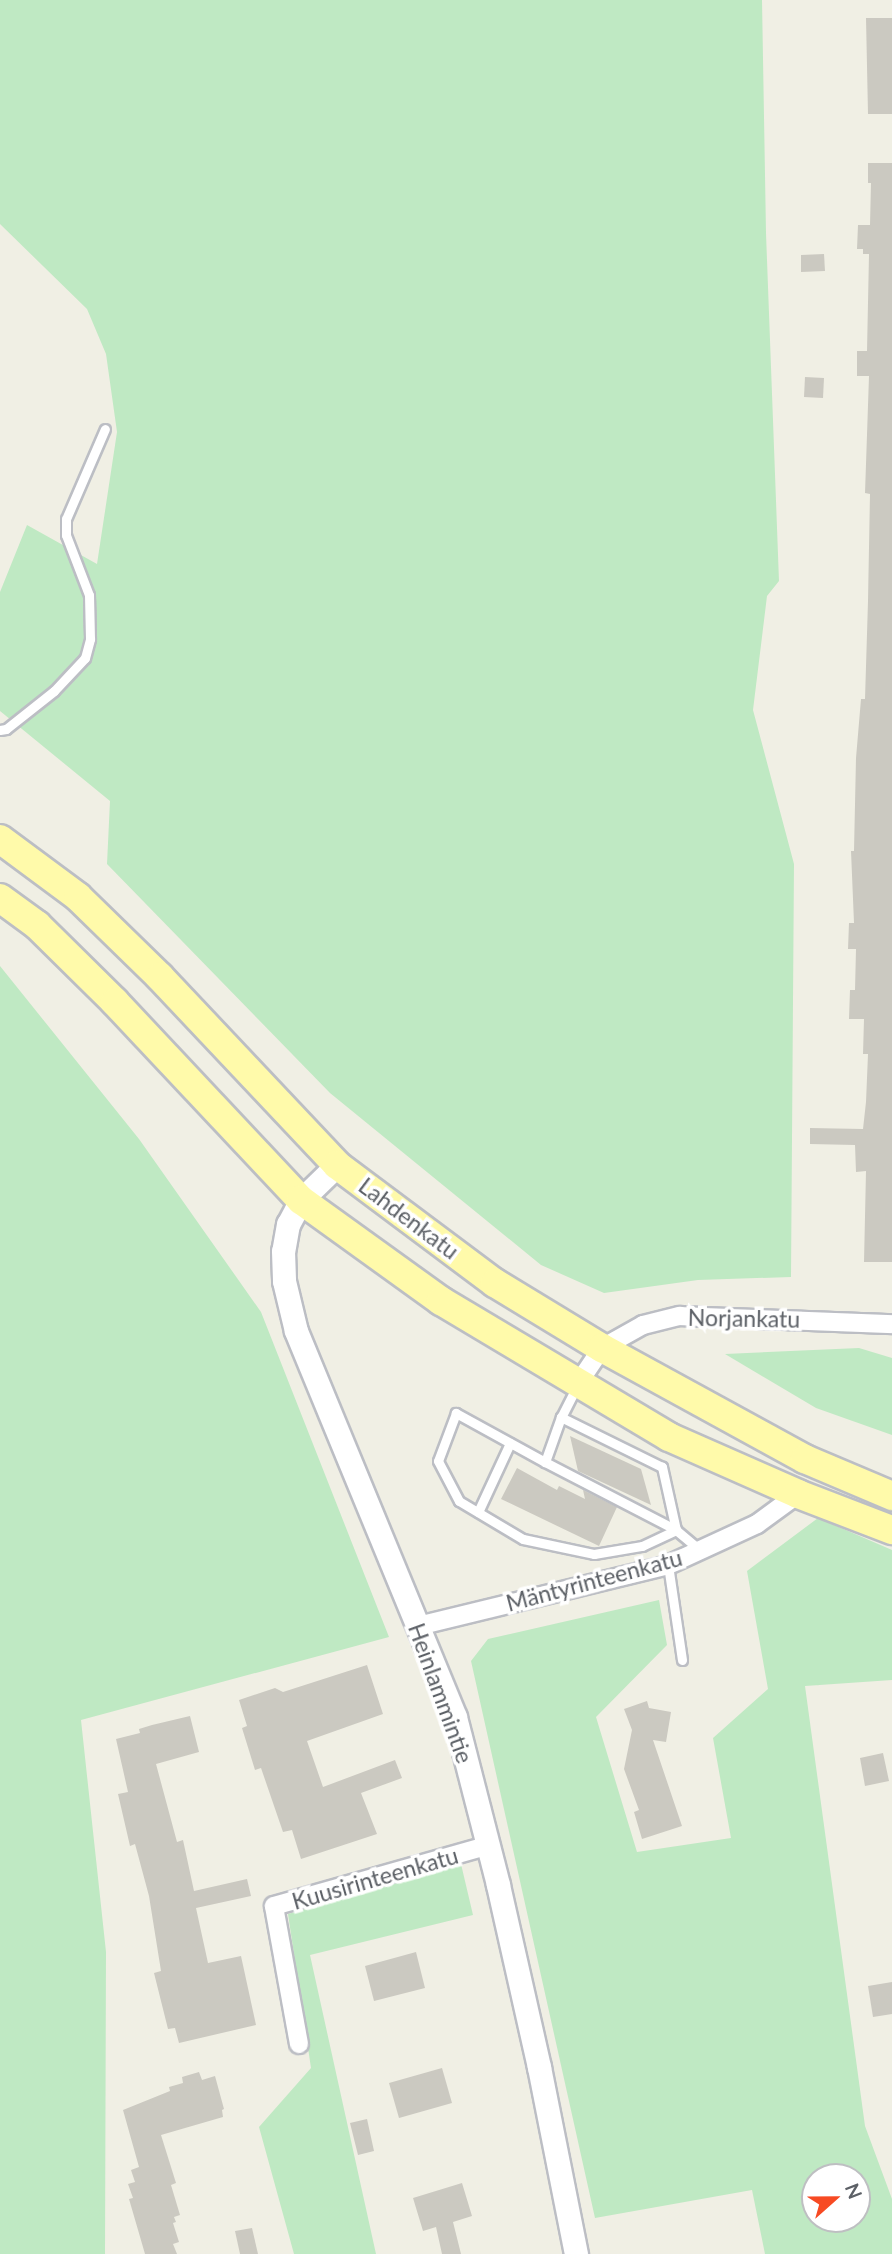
<!DOCTYPE html>
<html>
<head>
<meta charset="utf-8">
<style>
	body { margin:0 }
	#map { position:relative; width:892px; height:2254px; overflow:hidden; background:#f0efe4; font-family:Lato,sans-serif }
	div>[style] { position:absolute }
	.green>* { inset:0; background:#bfe9c3 }
	.building>* { inset:0; background:#cbc9c1 }
	.roads { filter:drop-shadow(2px 0 #bcbec4) drop-shadow(-2px 0 #bcbec4) drop-shadow(0 2px #bcbec4) drop-shadow(0 -2px #bcbec4) }
	.service>* { height:9px; margin:-4.5px; padding:0 4.5px; transform-origin:4.5px; border-radius:4.5px; background:#fff }
	.minor>* { height:18px; margin:-9px; padding:0 9px; transform-origin:9px; border-radius:9px; background:#fff }
	.tertiary>* { height:23px; margin:-11.5px; padding:0 11.5px; transform-origin:11.5px; border-radius:11.5px; background:#fff }
	.primary>* { height:28px; margin:-14px; padding:0 14px; transform-origin:14px; border-radius:14px; background:#fffaaa }
	span { translate:-50% -50%; white-space:nowrap; text-align:center; line-height:1.15; -webkit-text-stroke:7px #fff; paint-order:stroke }
	.street-label { font-size:23px; color:#5c6066 }
	.north { position:absolute; left:801px; top:2163px; width:70px; height:70px; box-sizing:border-box; background:#fff; border:2px solid #bebfc2; border-radius:50%; rotate:69deg; font-size:19px; font-weight:700; line-height:28px; text-align:center; color:#5c6066 }
	.north::after { content:''; display:block; margin:auto; width:24px; height:32px; background:#f74a23; clip-path:polygon(50% 0,100% 100%,50% 72%,0 100%) }
</style>
</head>
<body>
<div id="map">
	<div class="green">
		<div style="clip-path:polygon(0 0,762px 0,766px 233px,779px 581px,767px 596px,753px 710px,794px 864px,791px 1277px,698px 1280px,604px 1293px,541px 1265px,330px 1093px,107px 864px,110px 801px,0 711px,0 592px,27px 525px,97px 564px,117px 432px,106px 354px,87px 309px,0 224px)"></div>
		<div style="clip-path:polygon(0 966px,139px 1139px,261px 1312px,389px 1637px,81px 1720px,106px 1952px,105px 2254px,0 2254px)"></div>
		<div style="clip-path:polygon(859px 1348px,892px 1358px,892px 1435px,816px 1408px,725px 1354px)"></div>
		<div style="clip-path:polygon(evenodd,818px 1518px,892px 1550px,892px 1680px,805px 1686px,865px 2126px,892px 2199px,892px 2254px,765px 2254px,752px 2190px,595px 2218px,471px 1661px,488px 1639px,659px 1600px,667px 1645px,596px 1717px,637px 1852px,731px 1838px,713px 1738px,768px 1689px,747px 1571px,818px 1518px,815px 2177px,857px 2177px,857px 2219px,815px 2219px,815px 2177px)"></div>
		<div style="clip-path:polygon(461px 1864px,473px 1915px,310px 1955px,376px 2254px,294px 2254px,259px 2127px,311px 2068px,288px 1914px)"></div>
	</div>
	<div class="building">
		<div style="clip-path:polygon(866px 18px,892px 18px,892px 114px,868px 114px)"></div>
		<div style="clip-path:polygon(868px 163px,892px 163px,892px 1262px,864px 1262px,866px 1171px,856px 1172px,855px 1145px,810px 1144px,810px 1128px,863px 1129px,866px 1102px,868px 1054px,863px 1054px,864px 1019px,849px 1019px,850px 990px,855px 990px,856px 949px,848px 949px,849px 923px,854px 923px,851px 851px,854px 851px,856px 758px,861px 699px,865px 699px,868px 601px,870px 494px,865px 493px,869px 376px,857px 376px,857px 351px,867px 351px,869px 254px,863px 254px,863px 249px,857px 249px,858px 225px,870px 225px,871px 183px,868px 183px)"></div>
		<div style="clip-path:polygon(824px 254px,825px 271px,801px 272px,801px 255px)"></div>
		<div style="clip-path:polygon(805px 377px,824px 378px,823px 398px,804px 397px)"></div>
		<div style="clip-path:polygon(570px 1436px,641px 1469px,651px 1505px,578px 1471px)"></div>
		<div style="clip-path:polygon(517px 1468px,557px 1490px,559px 1486px,585px 1499px,583px 1490px,617px 1507px,599px 1546px,501px 1499px)"></div>
		<div style="clip-path:polygon(367px 1665px,383px 1714px,307px 1741px,323px 1787px,395px 1760px,402px 1778px,361px 1793px,377px 1834px,301px 1859px,292px 1830px,283px 1832px,261px 1768px,255px 1770px,242px 1728px,247px 1726px,239px 1700px,275px 1688px,283px 1692px)"></div>
		<div style="clip-path:polygon(647px 1701px,649px 1708px,671px 1712px,666px 1742px,653px 1740px,682px 1826px,642px 1839px,634px 1812px,639px 1810px,624px 1769px,632px 1730px,624px 1709px)"></div>
		<div style="clip-path:polygon(190px 1716px,199px 1752px,156px 1764px,177px 1842px,183px 1840px,194px 1891px,247px 1879px,251px 1896px,196px 1908px,208px 1963px,241px 1956px,256px 2025px,179px 2043px,175px 2028px,168px 2029px,154px 1973px,161px 1971px,149px 1896px,135px 1844px,130px 1846px,118px 1794px,128px 1792px,116px 1739px,140px 1733px,139px 1729px,152px 1725px)"></div>
		<div style="clip-path:polygon(883px 1753px,889px 1781px,865px 1786px,860px 1758px)"></div>
		<div style="clip-path:polygon(416px 1952px,425px 1988px,374px 2001px,365px 1966px)"></div>
		<div style="clip-path:polygon(892px 1982px,892px 2014px,873px 2017px,868px 1986px)"></div>
		<div style="clip-path:polygon(442px 2068px,452px 2103px,399px 2118px,389px 2083px)"></div>
		<div style="clip-path:polygon(199px 2072px,202px 2080px,215px 2076px,224px 2109px,222px 2110px,223px 2117px,161px 2135px,176px 2183px,171px 2185px,180px 2215px,174px 2217px,176px 2222px,173px 2223px,179px 2242px,173px 2244px,177px 2254px,145px 2254px,129px 2199px,133px 2198px,128px 2184px,135px 2182px,131px 2170px,139px 2167px,123px 2110px,170px 2091px,169px 2087px,183px 2083px,182px 2077px)"></div>
		<div style="clip-path:polygon(367px 2119px,374px 2151px,358px 2155px,350px 2123px)"></div>
		<div style="clip-path:polygon(462px 2183px,472px 2216px,453px 2222px,461px 2254px,442px 2254px,436px 2227px,423px 2231px,413px 2198px)"></div>
		<div style="clip-path:polygon(252px 2228px,258px 2254px,240px 2254px,235px 2231px)"></div>
	</div>
	<div class="roads">
		<div class="service">
			<div style="left:0;top:730px;width:6px;rotate:-9deg"></div>
			<div style="left:6px;top:729px;width:61px;rotate:-38.4deg"></div>
			<div style="left:54px;top:691px;width:45px;rotate:-46.8deg"></div>
			<div style="left:85px;top:658px;width:20px;rotate:-75deg"></div>
			<div style="left:90px;top:639px;width:44px;rotate:-91.3deg"></div>
			<div style="left:89px;top:595px;width:64px;rotate:-111deg"></div>
			<div style="left:66px;top:535px;width:16px;rotate:-90deg"></div>
			<div style="left:66px;top:519px;width:98px;rotate:-66.6deg"></div>
			<div style="left:577px;top:1386px;width:35px;rotate:117deg"></div>
			<div style="left:561px;top:1417px;width:48px;rotate:109.6deg"></div>
			<div style="left:545px;top:1462px;width:148px;rotate:27.4deg"></div>
			<div style="left:676px;top:1530px;width:31px;rotate:40deg"></div>
			<div style="left:545px;top:1462px;width:102px;rotate:-151.2deg"></div>
			<div style="left:456px;top:1413px;width:51px;rotate:110.6deg"></div>
			<div style="left:438px;top:1461px;width:45px;rotate:62.3deg"></div>
			<div style="left:459px;top:1501px;width:74px;rotate:30.7deg"></div>
			<div style="left:523px;top:1539px;width:73px;rotate:11.9deg"></div>
			<div style="left:594px;top:1554px;width:49px;rotate:-9.5deg"></div>
			<div style="left:642px;top:1546px;width:38px;rotate:-25deg"></div>
			<div style="left:676px;top:1530px;width:65px;rotate:-102.5deg"></div>
			<div style="left:662px;top:1467px;width:113px;rotate:-153.7deg"></div>
			<div style="left:478px;top:1512px;width:76px;rotate:-65.1deg"></div>
			<div style="left:668px;top:1565px;width:96px;rotate:81.6deg"></div>
		</div>
		<div class="minor">
			<div style="left:579px;top:1382px;width:41px;rotate:-55.9deg"></div>
			<div style="left:602px;top:1348px;width:47px;rotate:-29.3deg"></div>
			<div style="left:643px;top:1325px;width:38px;rotate:-14deg"></div>
			<div style="left:680px;top:1316px;width:212px;rotate:2.2deg"></div>
			<div style="left:418px;top:1626px;width:257px;rotate:-13.7deg"></div>
			<div style="left:668px;top:1565px;width:98px;rotate:-24.7deg"></div>
			<div style="left:757px;top:1524px;width:51px;rotate:-36.2deg"></div>
			<div style="left:299px;top:2044px;width:140px;rotate:-100.3deg"></div>
			<div style="left:274px;top:1906px;width:223px;rotate:-15.8deg"></div>
		</div>
		<div class="tertiary">
			<div style="left:337px;top:1165px;width:50px;rotate:135.8deg"></div>
			<div style="left:301px;top:1200px;width:27px;rotate:118deg"></div>
			<div style="left:288px;top:1224px;width:27px;rotate:100deg"></div>
			<div style="left:283px;top:1251px;width:30px;rotate:88deg"></div>
			<div style="left:284px;top:1281px;width:51px;rotate:76.5deg"></div>
			<div style="left:296px;top:1331px;width:417px;rotate:67.6deg"></div>
			<div style="left:455px;top:1717px;width:173px;rotate:75.6deg"></div>
			<div style="left:498px;top:1885px;width:187px;rotate:77.3deg"></div>
			<div style="left:539px;top:2067px;width:191px;rotate:78.8deg"></div>
		</div>
		<div class="primary">
			<div style="left:0;top:839px;width:97px;rotate:36.6deg"></div>
			<div style="left:78px;top:897px;width:115px;rotate:44.3deg"></div>
			<div style="left:160px;top:977px;width:258px;rotate:46.7deg"></div>
			<div style="left:337px;top:1165px;width:197px;rotate:36.8deg"></div>
			<div style="left:495px;top:1283px;width:125px;rotate:31.3deg"></div>
			<div style="left:602px;top:1348px;width:231px;rotate:28.7deg"></div>
			<div style="left:805px;top:1459px;width:95px;rotate:23deg"></div>
			<div style="left:0;top:898px;width:46px;rotate:36.1deg"></div>
			<div style="left:37px;top:925px;width:110px;rotate:44.6deg"></div>
			<div style="left:115px;top:1002px;width:272px;rotate:46.8deg"></div>
			<div style="left:301px;top:1200px;width:173px;rotate:35.8deg"></div>
			<div style="left:441px;top:1301px;width:265px;rotate:30.8deg"></div>
			<div style="left:669px;top:1437px;width:141px;rotate:23.8deg"></div>
			<div style="left:798px;top:1494px;width:101px;rotate:21deg"></div>
		</div>
	</div>
	<div class="street-label">
		<span style="left:409px;top:1218px;rotate:37deg">Lahdenkatu</span>
		<span style="left:744px;top:1318px;rotate:1deg">Norjankatu</span>
		<span style="left:594px;top:1580px;rotate:-15deg">Mäntyrinteenkatu</span>
		<span style="left:441px;top:1693px;rotate:70deg">Heinlammintie</span>
		<span style="left:375px;top:1878px;rotate:-16deg">Kuusirinteenkatu</span>
	</div>
	<div class="north">N</div>
</div>
</body>
</html>
